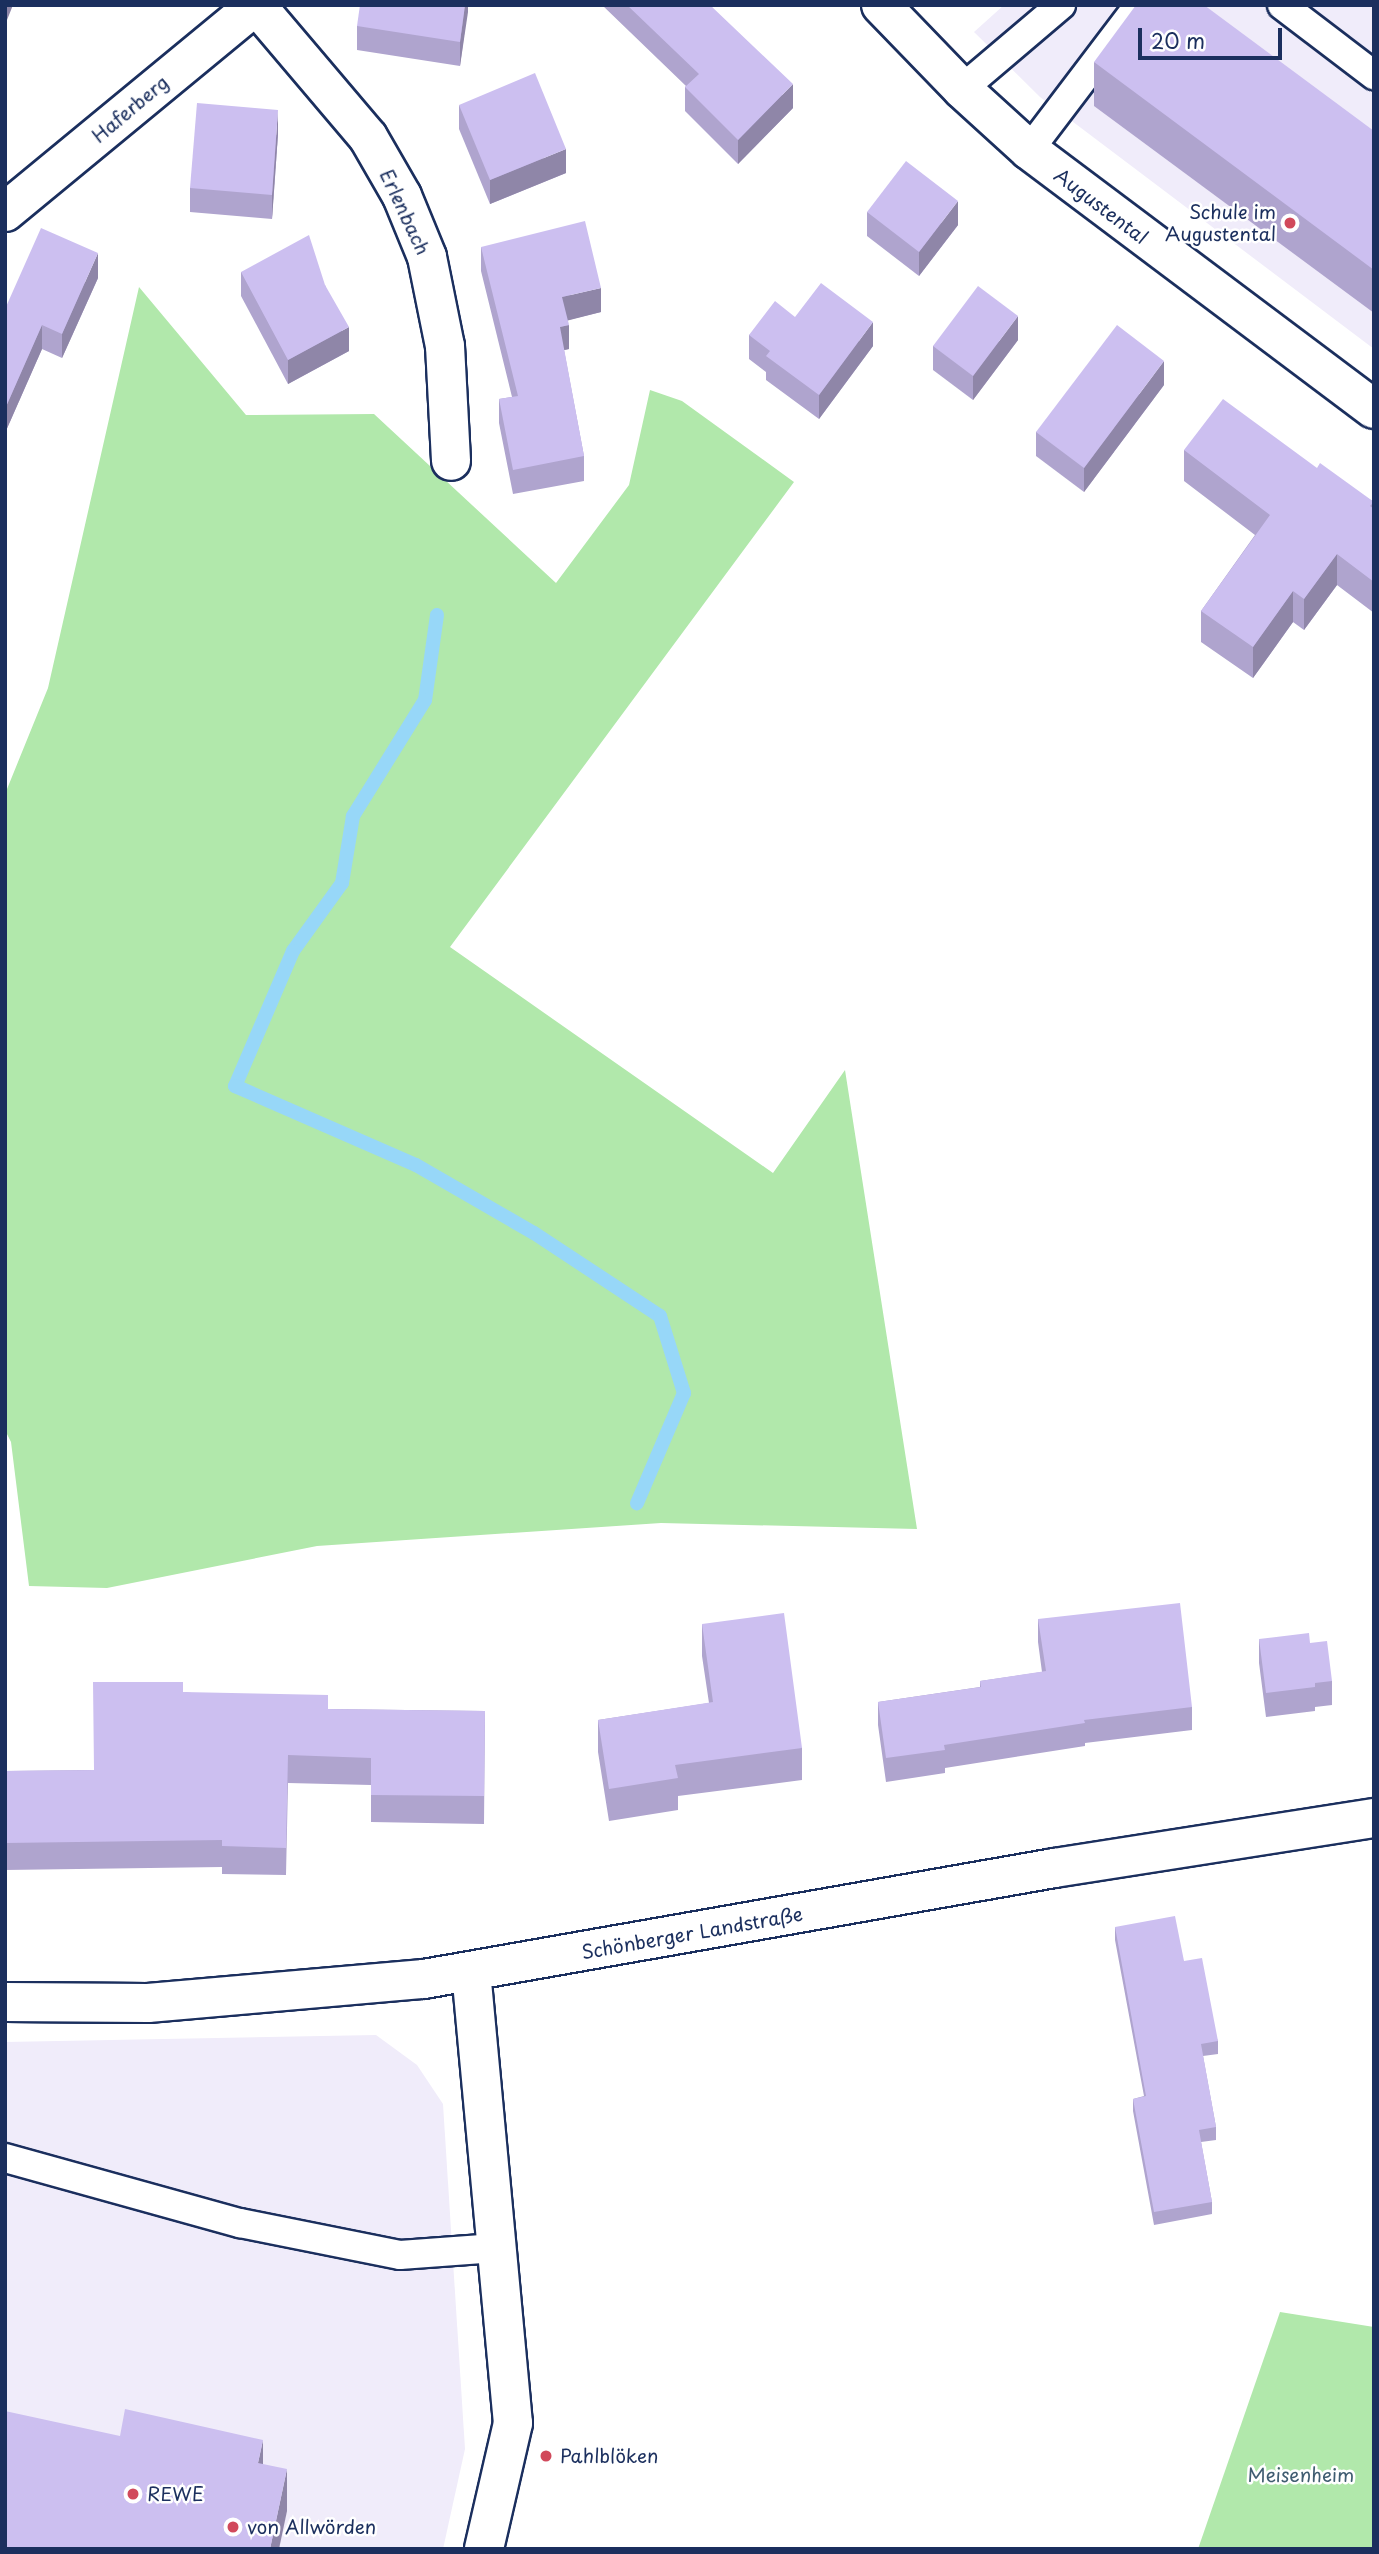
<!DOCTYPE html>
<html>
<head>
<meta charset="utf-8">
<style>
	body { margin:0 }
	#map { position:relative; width:1379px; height:2554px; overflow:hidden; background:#fff; font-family:"Playpen Sans",sans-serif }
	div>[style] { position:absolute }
	.built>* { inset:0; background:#f0ecfa }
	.green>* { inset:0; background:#b1e8ab }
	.stream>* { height:14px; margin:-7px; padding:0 7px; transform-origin:7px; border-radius:7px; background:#97d7f8 }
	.roads { filter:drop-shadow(2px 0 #1b2f5e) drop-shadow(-2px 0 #1b2f5e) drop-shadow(0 2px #1b2f5e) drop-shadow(0 -2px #1b2f5e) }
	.service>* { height:28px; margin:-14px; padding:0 14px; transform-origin:14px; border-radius:14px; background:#fff }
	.minor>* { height:38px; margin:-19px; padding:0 19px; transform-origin:19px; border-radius:19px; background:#fff }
	.tertiary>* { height:38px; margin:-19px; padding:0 19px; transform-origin:19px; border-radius:19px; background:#fff }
	.secondary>* { height:38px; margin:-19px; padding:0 19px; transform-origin:19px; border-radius:19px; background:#fff }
	.wall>* { inset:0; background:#afa4ce }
	.shaded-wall>* { inset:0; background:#8f86a8 }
	.building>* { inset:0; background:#ccbff0 }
	.dots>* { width:19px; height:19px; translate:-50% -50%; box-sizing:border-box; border:4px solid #fff; border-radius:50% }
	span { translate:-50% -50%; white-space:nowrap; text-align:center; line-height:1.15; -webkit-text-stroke:5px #fff; paint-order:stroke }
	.street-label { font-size:19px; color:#1b2f5e }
	.poi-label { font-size:19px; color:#1b2f5e }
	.right { translate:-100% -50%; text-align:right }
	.left { translate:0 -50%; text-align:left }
	.park-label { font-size:19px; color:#405d71 }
	.frame { position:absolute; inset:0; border:7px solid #1b2f5e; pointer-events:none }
	.scale { position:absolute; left:1138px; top:28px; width:144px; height:32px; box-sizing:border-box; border:4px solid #1b2f5e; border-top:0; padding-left:9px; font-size:21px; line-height:24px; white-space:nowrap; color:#1b2f5e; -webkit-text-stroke:5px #fff; paint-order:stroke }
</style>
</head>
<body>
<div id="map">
	<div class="built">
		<div style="clip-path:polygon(1004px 5px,1374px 5px,1374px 349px,1040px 97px,974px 32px)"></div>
		<div style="clip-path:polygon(376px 2035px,417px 2065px,443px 2104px,465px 2449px,443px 2549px,5px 2549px,5px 2042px)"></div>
	</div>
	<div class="green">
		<div style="clip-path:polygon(139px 287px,246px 415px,374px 414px,556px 583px,629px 485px,650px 390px,682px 401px,794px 482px,450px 947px,773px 1173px,845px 1070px,917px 1529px,661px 1523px,317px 1546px,107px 1588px,29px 1586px,11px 1442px,5px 1430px,5px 794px,48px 688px)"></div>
		<div style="clip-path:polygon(1280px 2312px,1374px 2327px,1374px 2549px,1198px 2549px)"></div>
	</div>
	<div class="stream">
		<div style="left:437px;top:615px;width:86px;rotate:98deg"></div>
		<div style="left:425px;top:700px;width:137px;rotate:121.8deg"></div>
		<div style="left:353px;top:816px;width:68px;rotate:99.3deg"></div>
		<div style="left:342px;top:883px;width:84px;rotate:125.8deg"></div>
		<div style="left:293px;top:951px;width:147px;rotate:113.2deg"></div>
		<div style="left:235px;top:1086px;width:197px;rotate:23.6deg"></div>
		<div style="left:416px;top:1165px;width:136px;rotate:30deg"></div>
		<div style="left:534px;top:1233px;width:151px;rotate:33.4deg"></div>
		<div style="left:660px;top:1316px;width:81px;rotate:72.7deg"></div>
		<div style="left:684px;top:1393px;width:120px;rotate:113.1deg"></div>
	</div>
	<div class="roads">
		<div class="service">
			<div style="left:1282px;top:5px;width:116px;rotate:37.3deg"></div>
			<div style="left:962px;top:89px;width:130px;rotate:-40.3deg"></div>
			<div style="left:1029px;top:150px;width:182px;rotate:-52.8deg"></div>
			<div style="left:5px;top:2158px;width:244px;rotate:15.5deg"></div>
			<div style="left:240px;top:2223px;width:163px;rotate:11.3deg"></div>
			<div style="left:400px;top:2255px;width:96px;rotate:-4.2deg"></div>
		</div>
		<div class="minor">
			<div style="left:5px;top:212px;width:325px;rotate:-39.5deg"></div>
			<div style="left:256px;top:5px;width:173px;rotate:49.7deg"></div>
			<div style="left:368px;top:137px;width:68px;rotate:60deg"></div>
			<div style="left:402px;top:196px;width:66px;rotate:67.7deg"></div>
			<div style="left:427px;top:257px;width:91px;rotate:78.6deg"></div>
			<div style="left:445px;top:346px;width:115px;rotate:87deg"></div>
			<div style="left:471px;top:1971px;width:454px;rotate:84.7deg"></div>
			<div style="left:513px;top:2423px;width:129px;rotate:103deg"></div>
		</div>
		<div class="tertiary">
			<div style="left:881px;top:5px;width:117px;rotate:46deg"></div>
			<div style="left:962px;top:89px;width:91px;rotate:42.3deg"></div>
			<div style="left:1029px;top:150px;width:431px;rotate:36.9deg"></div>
		</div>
		<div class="secondary">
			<div style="left:5px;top:2002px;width:143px;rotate:0.4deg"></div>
			<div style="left:148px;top:2003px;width:277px;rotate:-5deg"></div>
			<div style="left:424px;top:1979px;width:640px;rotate:-9.99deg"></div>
			<div style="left:1054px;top:1868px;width:324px;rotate:-8.9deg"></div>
		</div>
	</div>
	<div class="wall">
		<div style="clip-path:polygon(468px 5px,460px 66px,357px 50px,357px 26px)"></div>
		<div style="clip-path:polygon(602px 5px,710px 5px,793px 108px,738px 164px,685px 111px,685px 87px,686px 86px)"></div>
		<div style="clip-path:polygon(1094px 62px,1374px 131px,1374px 313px,1094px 106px)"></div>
		<div style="clip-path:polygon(459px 105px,566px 173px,490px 204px,459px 129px)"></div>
		<div style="clip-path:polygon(278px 134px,272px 219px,190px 212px,190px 188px)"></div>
		<div style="clip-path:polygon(867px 212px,958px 225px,919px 276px,867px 236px)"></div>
		<div style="clip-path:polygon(481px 247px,601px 312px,568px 320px,569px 349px,564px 350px,584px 456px,584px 481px,513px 494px,499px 423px,499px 399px,512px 397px,481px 271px)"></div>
		<div style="clip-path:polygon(241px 272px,325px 285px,349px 351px,288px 384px,241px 296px)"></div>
		<div style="clip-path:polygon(98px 278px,62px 358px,42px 349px,5px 433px,5px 309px)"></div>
		<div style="clip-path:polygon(795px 317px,873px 346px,819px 419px,766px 380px,766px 372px,749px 359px,749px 335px)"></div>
		<div style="clip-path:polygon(1018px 340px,973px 400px,933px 370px,933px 346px)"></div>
		<div style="clip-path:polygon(1164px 385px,1084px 492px,1036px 456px,1036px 432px)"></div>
		<div style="clip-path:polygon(1184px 450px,1317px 468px,1374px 502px,1374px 613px,1337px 585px,1304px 630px,1293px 622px,1253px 678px,1201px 642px,1201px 611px,1255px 535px,1184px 481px)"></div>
		<div style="clip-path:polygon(1038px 1619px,1192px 1707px,1192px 1730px,1085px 1743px,1085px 1746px,945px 1768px,945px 1773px,886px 1782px,878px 1725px,878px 1702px,980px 1687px,980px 1681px,1042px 1672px,1038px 1642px)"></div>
		<div style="clip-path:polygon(702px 1624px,802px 1748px,802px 1780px,678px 1796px,678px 1810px,609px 1821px,598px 1752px,598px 1720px,709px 1703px,702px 1656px)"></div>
		<div style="clip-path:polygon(1259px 1639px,1332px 1681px,1332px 1705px,1315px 1707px,1315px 1711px,1266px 1717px,1259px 1663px)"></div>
		<div style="clip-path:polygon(183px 1692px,328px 1709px,485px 1711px,484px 1824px,371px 1822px,371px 1785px,288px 1783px,286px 1875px,222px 1874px,222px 1867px,5px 1870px,5px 1771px,94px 1770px)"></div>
		<div style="clip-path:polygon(1115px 1927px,1184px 1961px,1218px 2041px,1218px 2054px,1203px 2056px,1216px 2127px,1216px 2140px,1201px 2142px,1212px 2202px,1212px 2214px,1154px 2225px,1133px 2111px,1133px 2099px,1144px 2096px,1115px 1940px)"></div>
	</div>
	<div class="shaded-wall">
		<div style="clip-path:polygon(5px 5px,13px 5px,5px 25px)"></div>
		<div style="clip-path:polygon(465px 5px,468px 5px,468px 12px,460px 66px,460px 42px)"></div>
		<div style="clip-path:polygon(793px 84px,793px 108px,738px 164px,738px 140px)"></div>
		<div style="clip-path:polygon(278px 110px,278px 134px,272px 219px,272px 195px)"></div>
		<div style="clip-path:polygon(566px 149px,566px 173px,490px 204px,490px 180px)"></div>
		<div style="clip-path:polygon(958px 201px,958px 225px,919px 276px,919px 252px)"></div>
		<div style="clip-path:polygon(98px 253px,98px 278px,62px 358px,62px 334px)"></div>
		<div style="clip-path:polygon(601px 288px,601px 312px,562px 322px,562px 297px)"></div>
		<div style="clip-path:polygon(1018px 316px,1018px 340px,973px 400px,973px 376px)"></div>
		<div style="clip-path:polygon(873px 322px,873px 346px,819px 419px,819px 395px)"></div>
		<div style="clip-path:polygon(42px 325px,42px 349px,5px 433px,5px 409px)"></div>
		<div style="clip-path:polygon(569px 325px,569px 349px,560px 351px,560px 327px)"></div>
		<div style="clip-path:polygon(349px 327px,349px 351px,288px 384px,288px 360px)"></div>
		<div style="clip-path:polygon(1164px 361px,1164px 385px,1084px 492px,1084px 468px)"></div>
		<div style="clip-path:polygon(1337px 554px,1337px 585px,1304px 630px,1304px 599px)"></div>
		<div style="clip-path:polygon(1293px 591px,1293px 622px,1253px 678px,1253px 647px)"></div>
		<div style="clip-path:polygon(263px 2440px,263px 2482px,258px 2463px)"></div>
		<div style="clip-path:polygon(287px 2469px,287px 2511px,279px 2549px,270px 2549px)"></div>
	</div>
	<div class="building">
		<div style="clip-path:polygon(360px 5px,465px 5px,460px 42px,357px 26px)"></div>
		<div style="clip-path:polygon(627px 5px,710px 5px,793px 84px,738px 140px,685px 87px,699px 74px)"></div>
		<div style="clip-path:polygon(1136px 5px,1204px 5px,1374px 131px,1374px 270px,1094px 62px)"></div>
		<div style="clip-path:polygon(535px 73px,566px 149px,490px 180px,459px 105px)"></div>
		<div style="clip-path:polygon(197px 103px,278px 110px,272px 195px,190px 188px)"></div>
		<div style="clip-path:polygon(906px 161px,958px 201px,919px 252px,867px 212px)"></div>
		<div style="clip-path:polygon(585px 221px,601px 288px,562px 297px,569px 325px,560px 327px,584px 456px,513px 470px,499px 399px,518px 396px,481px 247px)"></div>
		<div style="clip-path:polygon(41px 228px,98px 253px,62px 334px,42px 325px,5px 409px,5px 309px)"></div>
		<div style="clip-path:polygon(309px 235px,325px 285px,349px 327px,288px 360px,241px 272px)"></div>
		<div style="clip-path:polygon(821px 283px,873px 322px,819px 395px,766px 356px,770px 351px,749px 335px,775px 301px,795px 317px)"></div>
		<div style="clip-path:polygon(978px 286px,1018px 316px,973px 376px,933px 346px)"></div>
		<div style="clip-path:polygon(1117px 325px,1164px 361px,1084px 468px,1036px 432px)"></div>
		<div style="clip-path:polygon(1223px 399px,1317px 468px,1320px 463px,1374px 502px,1370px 506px,1374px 509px,1374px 582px,1337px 554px,1304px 599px,1293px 591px,1253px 647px,1201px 611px,1270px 515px,1184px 450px)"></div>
		<div style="clip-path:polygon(1180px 1603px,1192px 1707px,1084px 1720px,1085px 1723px,944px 1745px,945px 1750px,886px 1758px,878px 1702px,981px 1687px,980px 1681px,1046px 1671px,1038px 1619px)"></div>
		<div style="clip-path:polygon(784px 1613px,802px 1748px,675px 1765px,678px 1778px,609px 1789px,598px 1720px,713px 1702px,702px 1624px)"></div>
		<div style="clip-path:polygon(1309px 1633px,1310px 1643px,1327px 1641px,1332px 1681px,1315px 1683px,1315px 1687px,1266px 1693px,1259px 1639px)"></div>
		<div style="clip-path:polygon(93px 1682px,183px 1682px,183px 1692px,328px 1695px,328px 1709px,485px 1711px,484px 1796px,371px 1795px,371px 1758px,288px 1755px,286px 1848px,222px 1846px,222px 1840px,5px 1843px,5px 1771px,94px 1770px)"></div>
		<div style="clip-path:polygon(1175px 1916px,1184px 1961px,1202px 1958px,1218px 2041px,1201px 2044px,1216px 2127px,1199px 2130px,1212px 2202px,1154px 2212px,1133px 2099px,1146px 2096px,1115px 1927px)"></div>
		<div style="clip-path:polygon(1372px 2059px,1374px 2059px,1374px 2091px)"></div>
		<div style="clip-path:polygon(125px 2409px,263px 2440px,258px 2463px,287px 2469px,270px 2549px,5px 2549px,5px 2411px,120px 2436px)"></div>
	</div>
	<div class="dots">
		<div style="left:1290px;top:223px;background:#d1495b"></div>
		<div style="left:546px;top:2456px;background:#d1495b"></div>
		<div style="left:133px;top:2494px;background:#d1495b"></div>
		<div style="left:233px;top:2527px;background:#d1495b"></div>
	</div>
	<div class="street-label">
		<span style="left:130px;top:109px;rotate:-40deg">Haferberg</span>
		<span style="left:1101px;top:206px;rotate:37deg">Augustental</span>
		<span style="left:405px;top:212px;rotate:65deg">Erlenbach</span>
		<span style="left:692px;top:1933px;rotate:-10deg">Schönberger Landstraße</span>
	</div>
	<div class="poi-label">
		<span class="right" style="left:1276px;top:223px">Schule im<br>Augustental</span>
		<span class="left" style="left:560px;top:2456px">Pahlblöken</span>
		<span class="left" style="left:147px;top:2494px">REWE</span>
		<span class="left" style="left:247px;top:2527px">von Allwörden</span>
	</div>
	<div class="park-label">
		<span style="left:1301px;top:2475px">Meisenheim</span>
	</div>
	<div class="frame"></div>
	<div class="scale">20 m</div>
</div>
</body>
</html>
